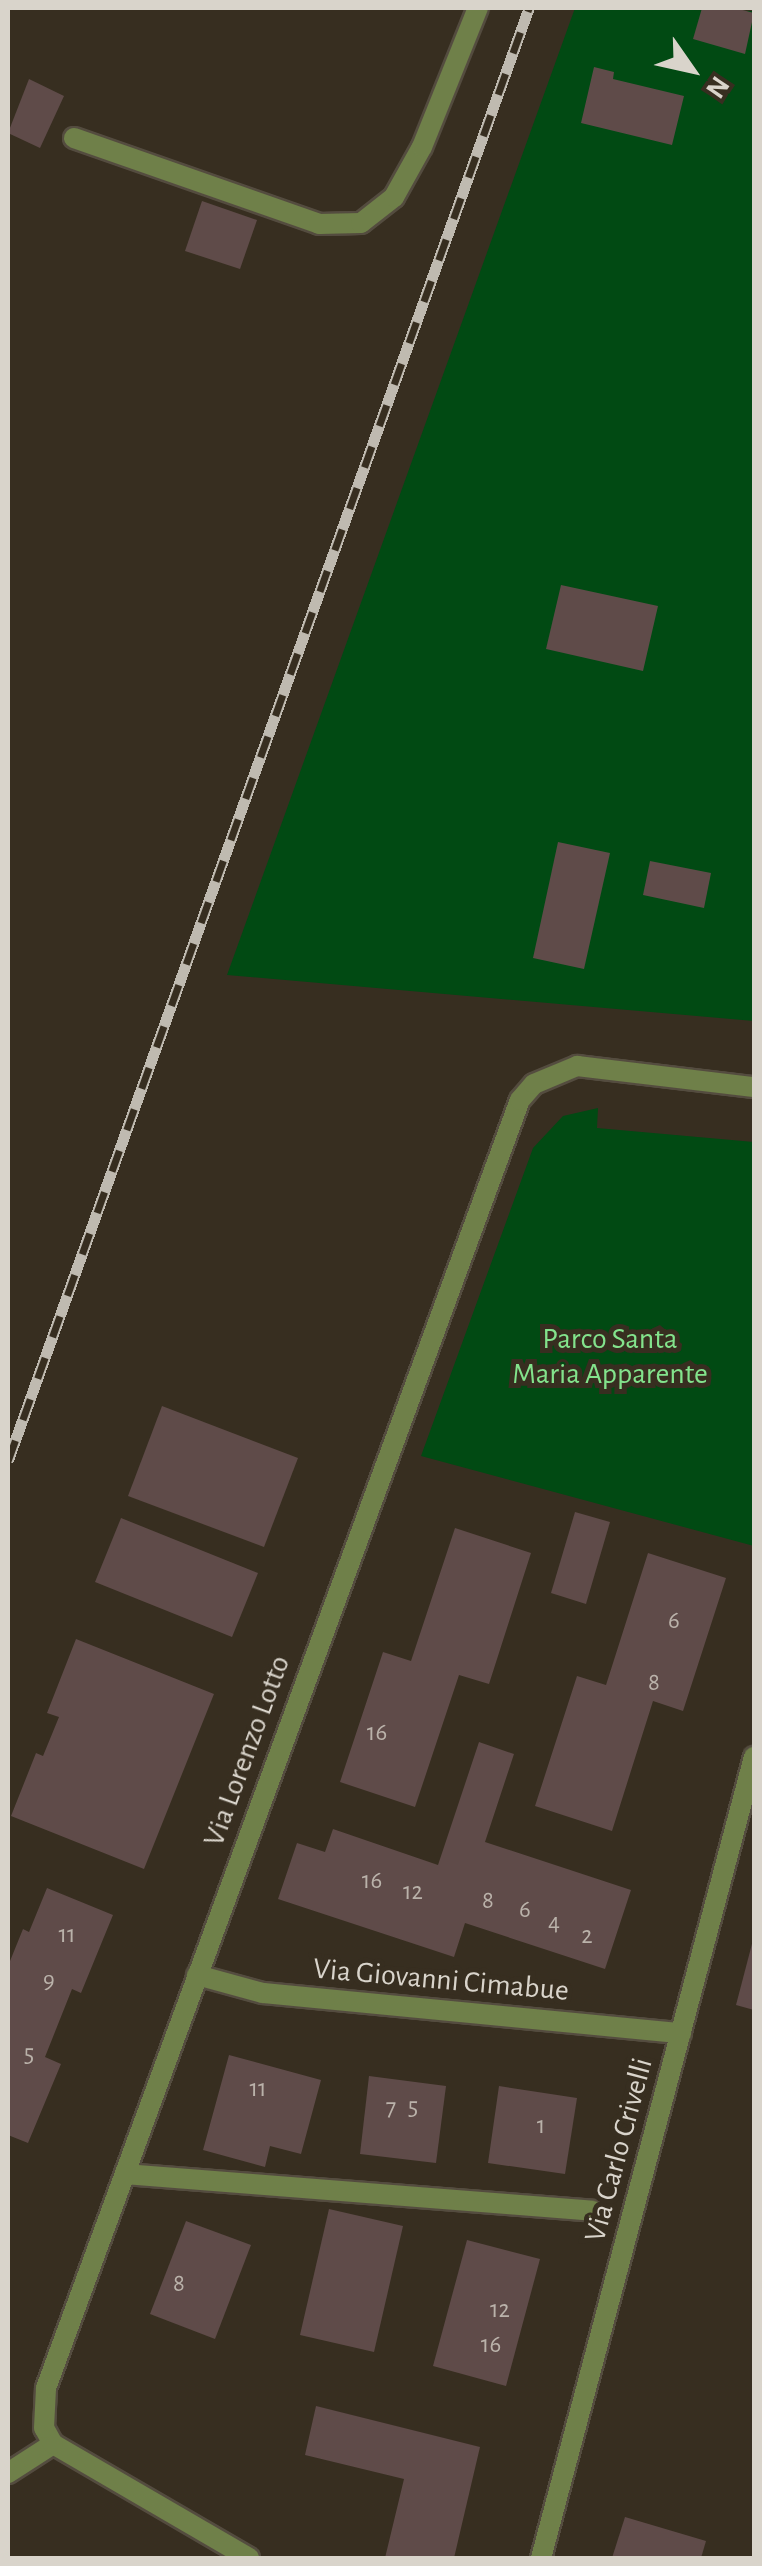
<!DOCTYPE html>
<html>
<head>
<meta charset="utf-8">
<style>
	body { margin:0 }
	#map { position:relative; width:762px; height:2566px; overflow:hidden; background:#372e20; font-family:"Alegreya Sans",sans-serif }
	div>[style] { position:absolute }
	.green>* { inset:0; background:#014a13 }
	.building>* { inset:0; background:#5f4b49 }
	.roads { filter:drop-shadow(2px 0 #544c3f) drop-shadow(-2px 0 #544c3f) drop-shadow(0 2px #544c3f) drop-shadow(0 -2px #544c3f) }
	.lane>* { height:20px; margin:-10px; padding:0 10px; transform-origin:10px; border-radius:10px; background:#6f8049 }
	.street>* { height:20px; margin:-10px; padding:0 10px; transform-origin:10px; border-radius:10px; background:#6f8049 }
	.rail>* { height:11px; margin-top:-5.5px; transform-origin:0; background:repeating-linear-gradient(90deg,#372e20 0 22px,#bfbab0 0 44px); box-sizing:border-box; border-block:2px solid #bfbab0 }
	span { translate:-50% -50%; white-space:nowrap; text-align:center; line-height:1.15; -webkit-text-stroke:10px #372e20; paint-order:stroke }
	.number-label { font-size:25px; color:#bab2aa }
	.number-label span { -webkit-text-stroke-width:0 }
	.park-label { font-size:30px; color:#83e38c }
	.street-label { font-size:30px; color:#d9d4cb }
	.frame { position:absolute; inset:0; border:10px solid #d9d4cb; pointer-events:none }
	.north { position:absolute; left:642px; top:20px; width:100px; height:100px; -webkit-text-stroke:8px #372e20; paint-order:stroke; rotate:124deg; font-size:28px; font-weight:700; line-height:40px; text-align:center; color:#d9d4cb }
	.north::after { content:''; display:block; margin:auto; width:35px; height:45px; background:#d9d4cb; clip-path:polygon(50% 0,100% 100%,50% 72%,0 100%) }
</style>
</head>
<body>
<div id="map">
	<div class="green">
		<div style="clip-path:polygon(575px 8px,754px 11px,754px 1021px,227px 975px)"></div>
		<div style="clip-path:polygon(598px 1108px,597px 1128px,754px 1142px,754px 1546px,421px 1456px,533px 1148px,563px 1116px)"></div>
	</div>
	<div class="building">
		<div style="clip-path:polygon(702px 8px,735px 8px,754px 13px,745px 54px,693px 39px)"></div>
		<div style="clip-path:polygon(594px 67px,614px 72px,613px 79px,684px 96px,672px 145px,581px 123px)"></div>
		<div style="clip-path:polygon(29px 79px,64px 96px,40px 148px,8px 133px)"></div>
		<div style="clip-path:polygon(202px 201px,257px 220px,240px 269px,185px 251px)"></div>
		<div style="clip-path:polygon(561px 585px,658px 606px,643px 671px,546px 649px)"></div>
		<div style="clip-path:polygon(558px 842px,610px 853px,584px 969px,533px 958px)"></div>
		<div style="clip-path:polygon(650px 861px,711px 873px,704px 908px,643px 895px)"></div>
		<div style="clip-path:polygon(162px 1406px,298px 1458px,264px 1547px,128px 1496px)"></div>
		<div style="clip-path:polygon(575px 1512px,610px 1522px,586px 1604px,551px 1593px)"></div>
		<div style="clip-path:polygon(121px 1518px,258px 1573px,232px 1637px,95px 1582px)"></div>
		<div style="clip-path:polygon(455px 1528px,531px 1553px,489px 1684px,459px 1675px,415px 1807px,340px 1782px,383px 1652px,411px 1661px)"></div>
		<div style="clip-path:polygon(648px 1553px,726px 1578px,683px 1711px,653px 1701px,612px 1831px,535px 1806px,577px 1676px,606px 1685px)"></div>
		<div style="clip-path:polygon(76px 1639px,214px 1694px,144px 1869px,11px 1816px,36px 1753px,43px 1756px,59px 1717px,47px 1713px)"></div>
		<div style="clip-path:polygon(479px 1742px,514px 1754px,485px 1842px,631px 1890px,605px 1969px,465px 1923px,454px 1957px,278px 1899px,297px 1843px,325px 1852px,333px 1829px,438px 1865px)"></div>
		<div style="clip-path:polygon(47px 1888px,113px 1915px,81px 1993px,72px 1989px,45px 2057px,61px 2064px,28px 2143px,8px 2135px,8px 1966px,23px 1929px,29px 1932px)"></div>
		<div style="clip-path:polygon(753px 1940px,754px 1941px,754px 2010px,736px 2005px)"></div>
		<div style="clip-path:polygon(229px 2055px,321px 2080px,301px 2154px,270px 2146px,265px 2167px,203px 2150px)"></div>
		<div style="clip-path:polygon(369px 2076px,446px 2086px,436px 2163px,360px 2154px)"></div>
		<div style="clip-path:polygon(499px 2086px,577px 2098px,565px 2174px,488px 2163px)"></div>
		<div style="clip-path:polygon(329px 2209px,403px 2226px,374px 2352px,300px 2335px)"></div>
		<div style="clip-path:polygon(186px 2221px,251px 2245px,215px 2339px,150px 2314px)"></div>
		<div style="clip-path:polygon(467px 2240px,540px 2259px,506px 2386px,433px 2366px)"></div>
		<div style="clip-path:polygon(316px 2406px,480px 2447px,454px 2558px,385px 2558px,404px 2479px,305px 2455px)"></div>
		<div style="clip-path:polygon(625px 2517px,706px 2541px,701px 2558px,612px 2558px)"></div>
	</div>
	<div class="roads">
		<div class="lane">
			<div style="left:74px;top:138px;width:260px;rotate:19.3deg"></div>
			<div style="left:319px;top:224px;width:42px;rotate:-1.4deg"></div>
			<div style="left:361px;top:223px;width:42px;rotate:-38.2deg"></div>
			<div style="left:394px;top:197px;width:57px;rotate:-60.8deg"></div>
			<div style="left:422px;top:147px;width:150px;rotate:-68.1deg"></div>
			<div style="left:125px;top:2174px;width:469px;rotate:4.5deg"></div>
			<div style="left:8px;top:2473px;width:54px;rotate:-32.8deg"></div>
		</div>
		<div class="street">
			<div style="left:197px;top:1975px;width:68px;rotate:15.3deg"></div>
			<div style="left:263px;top:1993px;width:420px;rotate:5.5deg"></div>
			<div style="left:249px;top:2558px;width:227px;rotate:-149.8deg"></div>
			<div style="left:53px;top:2444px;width:18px;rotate:-119deg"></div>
			<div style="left:44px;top:2428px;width:40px;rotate:-87.1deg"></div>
			<div style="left:46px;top:2388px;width:1372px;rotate:-69.8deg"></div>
			<div style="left:520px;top:1100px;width:21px;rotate:-49deg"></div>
			<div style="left:534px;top:1084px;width:47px;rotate:-22.7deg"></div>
			<div style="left:577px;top:1066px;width:178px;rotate:6.8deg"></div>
			<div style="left:541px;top:2558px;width:829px;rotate:-75.11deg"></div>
		</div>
	</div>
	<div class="rail">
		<div style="left:8px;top:1461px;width:1544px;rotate:-70.27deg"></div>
	</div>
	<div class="number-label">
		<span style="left:674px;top:1621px">6</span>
		<span style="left:654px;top:1683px">8</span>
		<span style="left:377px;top:1733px">16</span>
		<span style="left:372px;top:1881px">16</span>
		<span style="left:413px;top:1892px">12</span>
		<span style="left:488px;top:1901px">8</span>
		<span style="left:525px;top:1910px">6</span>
		<span style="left:554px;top:1923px">4</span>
		<span style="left:67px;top:1935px">11</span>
		<span style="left:587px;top:1936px">2</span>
		<span style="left:49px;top:1981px">9</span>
		<span style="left:29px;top:2054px">5</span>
		<span style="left:258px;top:2089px">11</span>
		<span style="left:413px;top:2107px">5</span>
		<span style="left:391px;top:2108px">7</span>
		<span style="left:541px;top:2126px">1</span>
		<span style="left:179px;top:2284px">8</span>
		<span style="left:500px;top:2310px">12</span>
		<span style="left:491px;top:2345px">16</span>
	</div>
	<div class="park-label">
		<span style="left:610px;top:1356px">Parco Santa<br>Maria Apparente</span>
	</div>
	<div class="street-label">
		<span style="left:247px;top:1751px;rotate:-70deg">Via Lorenzo Lotto</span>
		<span style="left:441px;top:1980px;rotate:5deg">Via Giovanni Cimabue</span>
		<span style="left:619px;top:2150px;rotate:-75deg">Via Carlo Crivelli</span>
	</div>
	<div class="frame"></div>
	<div class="north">N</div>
</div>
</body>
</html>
